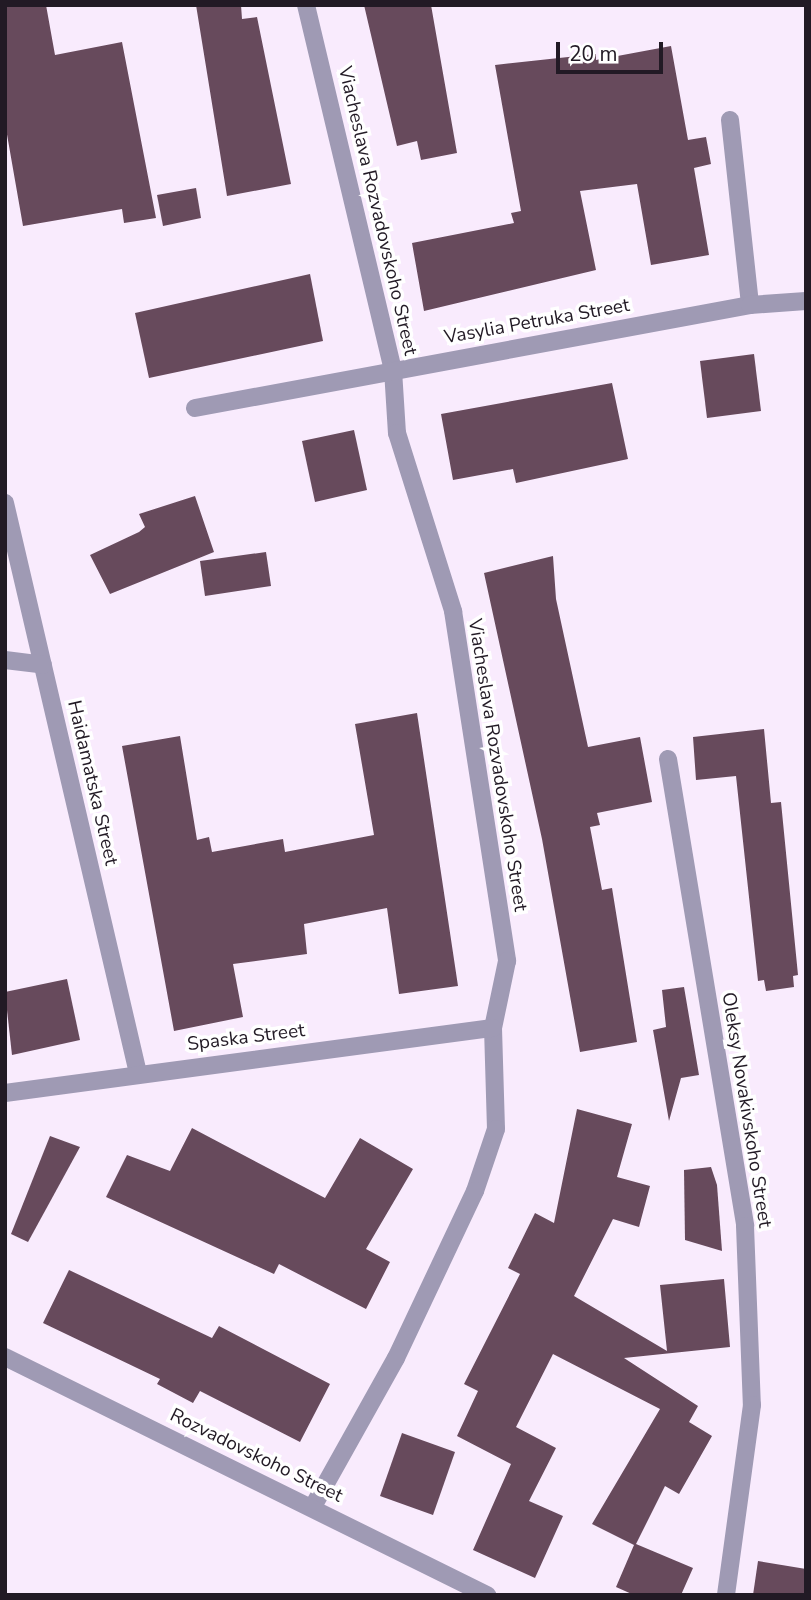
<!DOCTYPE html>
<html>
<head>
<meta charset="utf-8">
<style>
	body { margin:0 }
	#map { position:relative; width:811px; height:1600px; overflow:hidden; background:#f9ebfd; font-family:"Nunito Sans",sans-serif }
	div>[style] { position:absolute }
	.building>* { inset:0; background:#674a5c }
	.minor>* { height:18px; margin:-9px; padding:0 9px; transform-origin:9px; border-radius:9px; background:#9f9ab4 }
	span { translate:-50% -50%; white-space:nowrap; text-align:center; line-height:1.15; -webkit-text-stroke:7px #fff; paint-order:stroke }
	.street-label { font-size:19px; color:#221a25 }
	.frame { position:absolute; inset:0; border:7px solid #221a25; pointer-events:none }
	.scale { position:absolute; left:556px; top:42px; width:107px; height:32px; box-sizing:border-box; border:4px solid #221a25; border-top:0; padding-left:9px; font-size:21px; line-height:24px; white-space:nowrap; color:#221a25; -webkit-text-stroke:5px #fff; paint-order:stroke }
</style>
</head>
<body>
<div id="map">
	<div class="building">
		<div style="clip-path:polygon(5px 5px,46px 5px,55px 55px,122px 42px,156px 218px,124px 223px,122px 209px,23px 226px,5px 123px)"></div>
		<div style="clip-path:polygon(196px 5px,241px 5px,242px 19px,257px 17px,291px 184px,227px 196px)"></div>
		<div style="clip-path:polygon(364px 5px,431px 5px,457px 153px,421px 160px,417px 141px,397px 146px)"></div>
		<div style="clip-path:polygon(671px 46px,688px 140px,706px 137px,711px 164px,694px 168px,709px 255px,651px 265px,637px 184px,580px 191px,596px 270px,424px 311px,412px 243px,514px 223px,511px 213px,521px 211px,495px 65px,596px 54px,596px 60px)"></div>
		<div style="clip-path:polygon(196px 188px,201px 218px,163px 226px,157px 195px)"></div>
		<div style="clip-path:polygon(310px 274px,323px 341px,149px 378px,135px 313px)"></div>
		<div style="clip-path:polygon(754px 354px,761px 411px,707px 418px,700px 361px)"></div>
		<div style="clip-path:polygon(612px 383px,628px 459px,516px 483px,513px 469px,453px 480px,441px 414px)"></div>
		<div style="clip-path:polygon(354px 430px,367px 490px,315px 502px,302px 441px)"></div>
		<div style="clip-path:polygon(195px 496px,214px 552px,110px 594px,90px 555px,139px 532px,145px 527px,139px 514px)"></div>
		<div style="clip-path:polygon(266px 552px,271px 586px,205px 596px,200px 561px)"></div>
		<div style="clip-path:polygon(553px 556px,556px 599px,588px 747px,640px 737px,652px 802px,597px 813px,600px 825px,590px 827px,602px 890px,612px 888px,637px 1042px,580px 1052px,542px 839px,484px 573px)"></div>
		<div style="clip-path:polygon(417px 713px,458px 986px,399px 994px,387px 908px,304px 924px,307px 954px,233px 964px,243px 1017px,174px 1031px,122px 746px,180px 736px,197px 840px,209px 837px,212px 852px,283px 839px,285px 852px,374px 835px,355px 724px)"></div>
		<div style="clip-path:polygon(764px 729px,771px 803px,781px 802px,798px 975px,793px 976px,794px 987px,766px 991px,764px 980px,758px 981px,736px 776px,696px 780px,693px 737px)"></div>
		<div style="clip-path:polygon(67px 979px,80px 1040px,12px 1055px,5px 992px)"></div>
		<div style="clip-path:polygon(684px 987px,699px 1075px,681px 1078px,669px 1121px,653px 1030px,666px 1027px,662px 990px)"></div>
		<div style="clip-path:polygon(577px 1109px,632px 1124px,617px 1177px,650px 1186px,639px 1227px,613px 1219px,574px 1296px,667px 1351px,660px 1285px,724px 1279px,730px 1347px,624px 1358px,698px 1406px,689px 1422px,712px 1436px,679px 1494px,665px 1486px,636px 1544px,693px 1568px,681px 1595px,634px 1595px,616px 1587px,634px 1545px,592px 1524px,660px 1409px,553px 1354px,516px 1427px,556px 1448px,529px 1501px,563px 1516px,535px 1578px,473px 1550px,511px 1464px,457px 1436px,478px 1391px,464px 1384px,520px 1274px,508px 1268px,535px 1213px,554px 1223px)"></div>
		<div style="clip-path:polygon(192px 1128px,325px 1198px,360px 1138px,413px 1169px,366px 1249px,390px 1262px,366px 1309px,279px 1264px,274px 1274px,106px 1197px,127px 1155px,170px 1171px)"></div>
		<div style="clip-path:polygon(50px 1136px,80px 1147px,28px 1242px,11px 1234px)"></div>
		<div style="clip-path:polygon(711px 1167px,717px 1185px,722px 1251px,685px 1240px,684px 1170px)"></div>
		<div style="clip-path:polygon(69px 1270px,212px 1338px,219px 1326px,330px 1384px,300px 1442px,200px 1391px,193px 1403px,157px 1384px,160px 1379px,43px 1323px)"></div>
		<div style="clip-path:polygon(402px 1433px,455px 1452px,433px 1515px,380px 1496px)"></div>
		<div style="clip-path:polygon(758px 1561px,806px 1569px,806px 1595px,753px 1595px)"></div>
	</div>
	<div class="minor">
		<div style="left:306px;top:5px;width:375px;rotate:76.6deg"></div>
		<div style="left:393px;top:370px;width:63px;rotate:86.4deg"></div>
		<div style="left:397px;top:433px;width:187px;rotate:72.5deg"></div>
		<div style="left:453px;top:611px;width:354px;rotate:81.2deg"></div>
		<div style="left:507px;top:961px;width:68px;rotate:101.8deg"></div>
		<div style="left:493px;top:1028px;width:101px;rotate:88.3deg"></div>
		<div style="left:496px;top:1129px;width:65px;rotate:108.7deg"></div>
		<div style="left:475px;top:1191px;width:185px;rotate:115.3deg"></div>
		<div style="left:396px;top:1358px;width:168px;rotate:119.2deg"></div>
		<div style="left:730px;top:120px;width:186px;rotate:83.8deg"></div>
		<div style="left:195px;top:408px;width:564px;rotate:-10.51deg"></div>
		<div style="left:750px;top:305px;width:56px;rotate:-4.1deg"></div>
		<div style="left:5px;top:503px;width:585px;rotate:76.87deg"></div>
		<div style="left:5px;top:660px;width:38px;rotate:7deg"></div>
		<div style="left:668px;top:759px;width:473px;rotate:80.6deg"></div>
		<div style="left:745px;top:1226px;width:179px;rotate:87.8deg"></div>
		<div style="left:752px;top:1405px;width:192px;rotate:97.8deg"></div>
		<div style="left:5px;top:1093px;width:492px;rotate:-7.6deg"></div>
		<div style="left:5px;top:1357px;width:538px;rotate:26.28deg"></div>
	</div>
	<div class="street-label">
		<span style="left:377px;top:211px;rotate:77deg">Viacheslava Rozvadovskoho Street</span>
		<span style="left:537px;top:322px;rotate:-10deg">Vasylia Petruka Street</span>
		<span style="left:497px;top:765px;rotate:81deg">Viacheslava Rozvadovskoho Street</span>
		<span style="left:92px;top:783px;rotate:77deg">Haidamatska Street</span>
		<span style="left:246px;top:1038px;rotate:-7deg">Spaska Street</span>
		<span style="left:746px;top:1110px;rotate:81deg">Oleksy Novakivskoho Street</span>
		<span style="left:256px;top:1456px;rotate:26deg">Rozvadovskoho Street</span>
	</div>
	<div class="frame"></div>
	<div class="scale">20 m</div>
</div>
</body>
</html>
